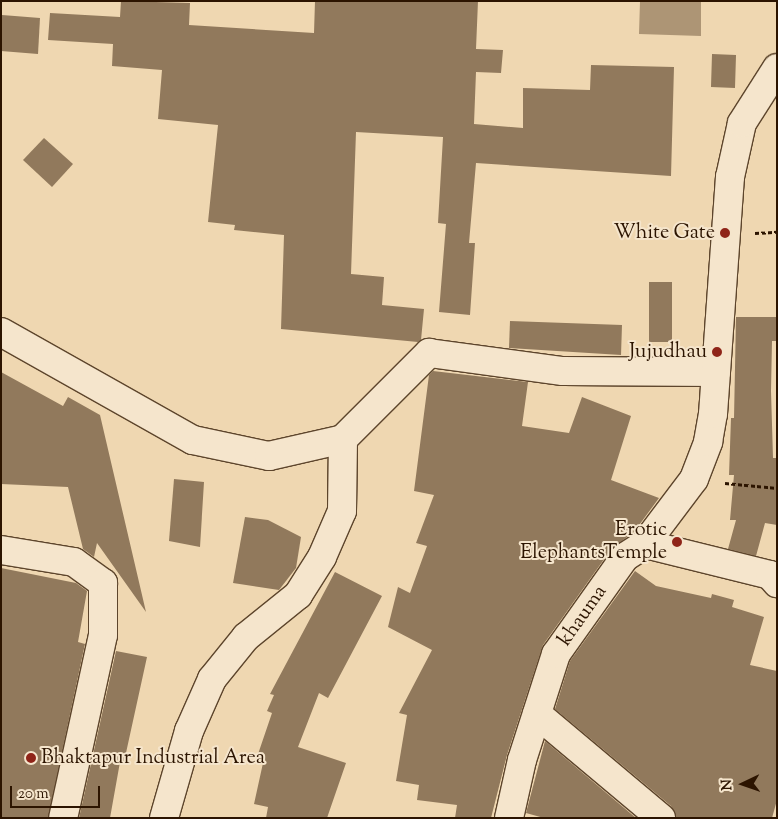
<!DOCTYPE html>
<html>
<head>
<meta charset="utf-8">
<style>
	body { margin:0 }
	#map { position:relative; width:778px; height:819px; overflow:hidden; background:#efd7b1; font-family:"Sorts Mill Goudy",serif }
	div>[style] { position:absolute }
	.water>* { inset:0; background:#ad9575 }
	.building>* { inset:0; background:#91795c }
	.path>* { height:3px; margin-top:-1.5px; transform-origin:0; background:repeating-linear-gradient(90deg,#2c1400 0 4px,transparent 0 6.5px) }
	.roads { filter:drop-shadow(1px 0 #5d452c) drop-shadow(-1px 0 #5d452c) drop-shadow(0 1px #5d452c) drop-shadow(0 -1px #5d452c) }
	.minor>* { height:28px; margin:-14px; padding:0 14px; transform-origin:14px; border-radius:14px; background:#f5e5cc }
	.dots>* { width:14px; height:14px; translate:-50% -50%; box-sizing:border-box; border:2px solid #f5e5cc; border-radius:50% }
	span { translate:-50% -50%; white-space:nowrap; text-align:center; line-height:1.15; -webkit-text-stroke:4px #f5e5cc; paint-order:stroke }
	.poi-label { font-size:20px; color:#2c1400 }
	.right { translate:-100% -50%; text-align:right }
	.left { translate:0 -50%; text-align:left }
	.street-label { font-size:20px; color:#2c1400 }
	.frame { position:absolute; inset:0; border:2px solid #2c1400; pointer-events:none }
	.north { position:absolute; left:718px; top:759px; width:50px; height:50px; -webkit-text-stroke:4px #f5e5cc; paint-order:stroke; rotate:267deg; font-size:14px; font-weight:700; line-height:20px; text-align:center; color:#2c1400 }
	.north::after { content:''; display:block; margin:auto; width:18px; height:22px; background:#2c1400; clip-path:polygon(50% 0,100% 100%,50% 72%,0 100%) }
	.scale { position:absolute; left:10px; top:786px; width:90px; height:22px; box-sizing:border-box; border:2px solid #2c1400; border-top:0; padding-left:6px; font-size:15px; line-height:18px; white-space:nowrap; color:#2c1400; -webkit-text-stroke:4px #f5e5cc; paint-order:stroke }
</style>
</head>
<body>
<div id="map">
	<div class="water">
		<div style="clip-path:polygon(640px 1px,701px 1px,701px 36px,639px 34px)"></div>
	</div>
	<div class="building">
		<div style="clip-path:polygon(121px 1px,190px 3px,189px 25px,314px 33px,315px 1px,478px 1px,476px 49px,503px 50px,501px 73px,476px 72px,474px 124px,523px 128px,523px 88px,590px 90px,591px 65px,674px 67px,671px 176px,476px 163px,469px 243px,475px 243px,470px 315px,439px 312px,446px 224px,438px 223px,443px 137px,356px 132px,351px 274px,384px 277px,382px 305px,424px 309px,421px 340px,418px 342px,281px 329px,284px 235px,234px 230px,235px 225px,208px 222px,218px 125px,158px 119px,162px 70px,112px 66px,113px 44px,48px 40px,50px 13px,120px 17px)"></div>
		<div style="clip-path:polygon(2px 15px,40px 18px,38px 54px,1px 51px)"></div>
		<div style="clip-path:polygon(712px 54px,736px 55px,735px 88px,711px 87px)"></div>
		<div style="clip-path:polygon(44px 138px,73px 164px,52px 187px,23px 160px)"></div>
		<div style="clip-path:polygon(649px 282px,672px 282px,672px 342px,649px 342px)"></div>
		<div style="clip-path:polygon(736px 317px,777px 317px,777px 341px,772px 341px,771px 391px,773px 458px,777px 458px,777px 525px,765px 523px,756px 556px,728px 549px,736px 520px,730px 520px,734px 475px,729px 475px,731px 418px,734px 418px)"></div>
		<div style="clip-path:polygon(510px 321px,622px 325px,621px 355px,509px 348px)"></div>
		<div style="clip-path:polygon(433px 371px,528px 382px,522px 426px,569px 433px,582px 397px,631px 416px,611px 480px,659px 498px,634px 532px,612px 548px,543px 645px,507px 755px,491px 818px,455px 818px,457px 805px,417px 800px,419px 785px,396px 781px,407px 715px,399px 713px,432px 650px,388px 627px,398px 587px,410px 593px,427px 546px,416px 543px,434px 495px,414px 491px,429px 375px)"></div>
		<div style="clip-path:polygon(1px 372px,63px 406px,68px 397px,100px 415px,146px 612px,97px 543px,94px 557px,83px 549px,68px 487px,1px 484px)"></div>
		<div style="clip-path:polygon(174px 479px,204px 482px,200px 547px,169px 541px)"></div>
		<div style="clip-path:polygon(245px 517px,268px 520px,301px 537px,296px 568px,279px 590px,233px 583px)"></div>
		<div style="clip-path:polygon(1px 568px,76px 583px,87px 591px,78px 642px,85px 644px,48px 818px,1px 818px)"></div>
		<div style="clip-path:polygon(635px 571px,656px 586px,711px 598px,712px 594px,734px 600px,732px 607px,764px 617px,750px 665px,777px 671px,777px 800px,772px 818px,676px 818px,671px 806px,555px 709px,570px 661px)"></div>
		<div style="clip-path:polygon(335px 572px,382px 596px,328px 698px,319px 693px,298px 747px,346px 763px,327px 818px,266px 818px,268px 807px,254px 804px,263px 763px,256px 760px,272px 713px,267px 711px,274px 695px,270px 694px)"></div>
		<div style="clip-path:polygon(116px 651px,147px 657px,124px 762px,120px 762px,110px 818px,79px 818px)"></div>
		<div style="clip-path:polygon(545px 741px,636px 818px,544px 818px,526px 813px)"></div>
	</div>
	<div class="path">
		<div style="left:755px;top:233px;width:22px;rotate:-3deg"></div>
		<div style="left:725px;top:483px;width:52px;rotate:5.5deg"></div>
	</div>
	<div class="roads">
		<div class="minor">
			<div style="left:1px;top:332px;width:220px;rotate:29.4deg"></div>
			<div style="left:193px;top:440px;width:78px;rotate:11.9deg"></div>
			<div style="left:269px;top:456px;width:76px;rotate:-12.9deg"></div>
			<div style="left:343px;top:439px;width:122px;rotate:-45deg"></div>
			<div style="left:429px;top:353px;width:135px;rotate:7.7deg"></div>
			<div style="left:563px;top:371px;width:153px;rotate:0.4deg"></div>
			<div style="left:645px;top:544px;width:129px;rotate:13.9deg"></div>
			<div style="left:770px;top:575px;width:11px;rotate:49deg"></div>
			<div style="left:1px;top:550px;width:74px;rotate:9.3deg"></div>
			<div style="left:74px;top:562px;width:36px;rotate:36deg"></div>
			<div style="left:103px;top:583px;width:52px;rotate:90deg"></div>
			<div style="left:103px;top:635px;width:187px;rotate:102.3deg"></div>
			<div style="left:537px;top:714px;width:162px;rotate:40deg"></div>
			<div style="left:164px;top:818px;width:91px;rotate:-74deg"></div>
			<div style="left:189px;top:731px;width:57px;rotate:-66.1deg"></div>
			<div style="left:212px;top:679px;width:54px;rotate:-51deg"></div>
			<div style="left:246px;top:637px;width:67px;rotate:-38.9deg"></div>
			<div style="left:298px;top:595px;width:45px;rotate:-57.7deg"></div>
			<div style="left:322px;top:557px;width:50px;rotate:-66.5deg"></div>
			<div style="left:342px;top:511px;width:72px;rotate:-89.2deg"></div>
			<div style="left:509px;top:818px;width:59px;rotate:-77.4deg"></div>
			<div style="left:522px;top:760px;width:111px;rotate:-72.2deg"></div>
			<div style="left:556px;top:654px;width:119px;rotate:-54.6deg"></div>
			<div style="left:625px;top:557px;width:24px;rotate:-33deg"></div>
			<div style="left:645px;top:544px;width:81px;rotate:-53deg"></div>
			<div style="left:694px;top:479px;width:40px;rotate:-69deg"></div>
			<div style="left:708px;top:442px;width:28px;rotate:-80deg"></div>
			<div style="left:713px;top:414px;width:238px;rotate:-85.9deg"></div>
			<div style="left:730px;top:177px;width:55px;rotate:-77.5deg"></div>
			<div style="left:742px;top:123px;width:65px;rotate:-57.5deg"></div>
		</div>
	</div>
	<div class="dots">
		<div style="left:725px;top:233px;background:#8f2418"></div>
		<div style="left:717px;top:352px;background:#8f2418"></div>
		<div style="left:677px;top:542px;background:#8f2418"></div>
		<div style="left:31px;top:758px;background:#8f2418"></div>
	</div>
	<div class="poi-label">
		<span class="right" style="left:715px;top:233px">White Gate</span>
		<span class="right" style="left:707px;top:352px">Jujudhau</span>
		<span class="right" style="left:667px;top:542px">Erotic<br>ElephantsTemple</span>
		<span class="left" style="left:41px;top:758px">Bhaktapur Industrial Area</span>
	</div>
	<div class="street-label">
		<span style="left:583px;top:616px;rotate:-55deg">khauma</span>
	</div>
	<div class="frame"></div>
	<div class="north">N</div>
	<div class="scale">20 m</div>
</div>
</body>
</html>
